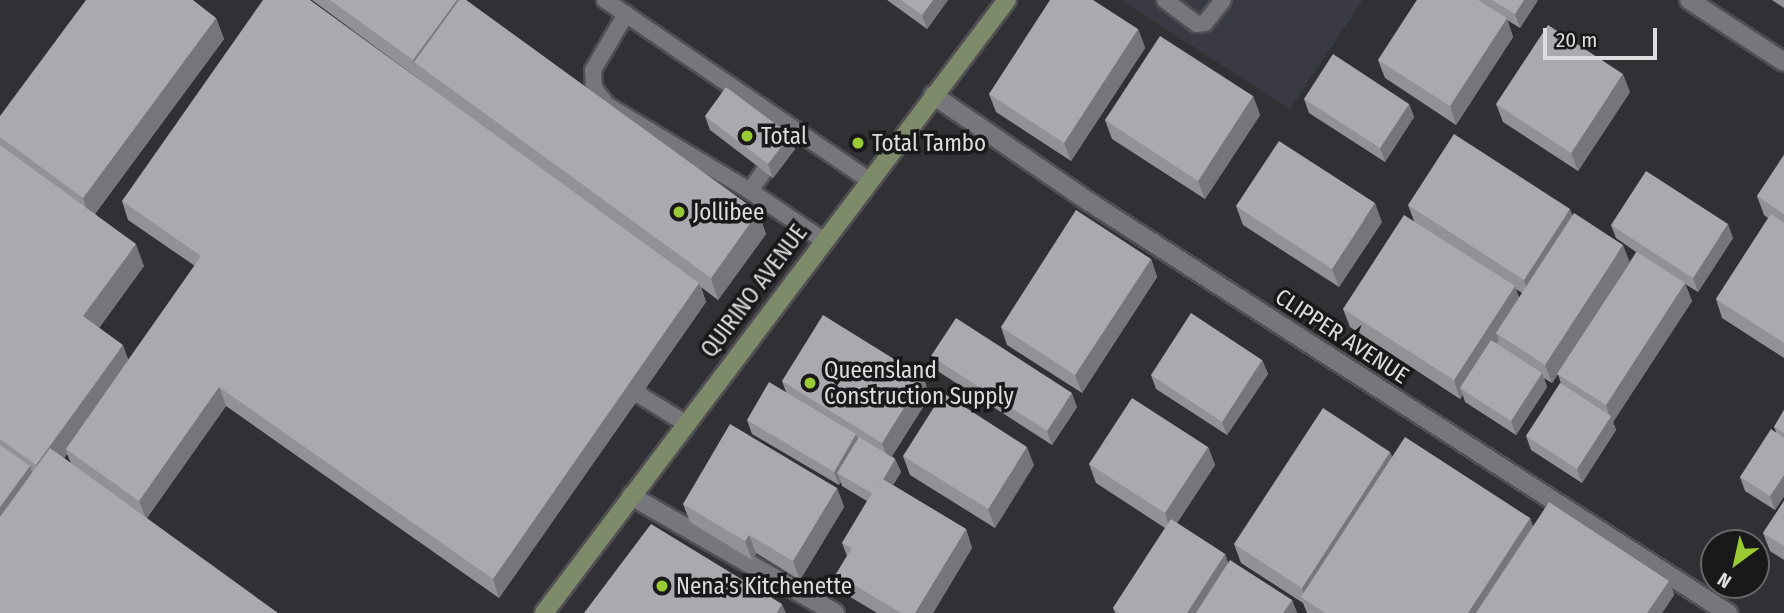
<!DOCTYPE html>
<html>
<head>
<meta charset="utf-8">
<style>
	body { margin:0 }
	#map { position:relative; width:1784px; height:613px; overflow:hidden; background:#313135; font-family:"Fira Sans Condensed",sans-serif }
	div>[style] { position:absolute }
	.built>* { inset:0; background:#3a3a44 }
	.roads { filter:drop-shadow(2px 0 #504f54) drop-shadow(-2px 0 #504f54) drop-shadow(0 2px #504f54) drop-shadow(0 -2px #504f54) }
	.lane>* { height:16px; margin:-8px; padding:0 8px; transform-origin:8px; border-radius:8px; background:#76767c }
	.street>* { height:18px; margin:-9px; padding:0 9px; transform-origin:9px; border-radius:9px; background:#76767c }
	.secondary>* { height:18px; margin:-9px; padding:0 9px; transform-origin:9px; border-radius:9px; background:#7e8b6a }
	.wall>* { inset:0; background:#919196 }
	.shaded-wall>* { inset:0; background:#76767a }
	.building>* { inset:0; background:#a9a9af }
	.dots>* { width:19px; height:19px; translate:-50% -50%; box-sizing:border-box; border:4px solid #19191b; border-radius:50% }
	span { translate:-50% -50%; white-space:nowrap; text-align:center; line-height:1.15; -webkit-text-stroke:7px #19191b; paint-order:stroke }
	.poi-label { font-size:23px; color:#dddde0 }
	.left { translate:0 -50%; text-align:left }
	.street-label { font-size:23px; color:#dddde0 }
	.north { position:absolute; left:1700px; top:529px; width:70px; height:70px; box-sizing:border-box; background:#19191b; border:2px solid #67676a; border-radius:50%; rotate:213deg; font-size:19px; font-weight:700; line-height:28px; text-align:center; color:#dddde0 }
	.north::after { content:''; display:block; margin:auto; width:24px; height:32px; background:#9bcb34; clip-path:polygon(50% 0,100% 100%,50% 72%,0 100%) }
	.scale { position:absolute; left:1543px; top:28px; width:114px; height:32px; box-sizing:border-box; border:4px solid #dddde0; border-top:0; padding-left:9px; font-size:21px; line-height:24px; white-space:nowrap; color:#dddde0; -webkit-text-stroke:5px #19191b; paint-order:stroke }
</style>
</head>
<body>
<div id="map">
	<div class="built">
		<div style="clip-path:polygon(1121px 0,1363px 0,1290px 109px)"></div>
	</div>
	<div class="roads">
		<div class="lane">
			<div style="left:605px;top:0;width:321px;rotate:34.3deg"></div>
			<div style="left:1165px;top:0;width:40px;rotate:37deg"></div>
			<div style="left:1197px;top:24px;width:8px;rotate:-7deg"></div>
			<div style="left:1205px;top:23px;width:29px;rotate:-52deg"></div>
			<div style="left:626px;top:14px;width:65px;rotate:120.5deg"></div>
			<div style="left:593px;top:70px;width:18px;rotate:87deg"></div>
			<div style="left:594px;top:88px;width:21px;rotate:53deg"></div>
			<div style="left:607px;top:105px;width:167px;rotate:31deg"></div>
			<div style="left:764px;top:171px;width:24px;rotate:125deg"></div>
			<div style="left:750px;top:191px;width:88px;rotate:33.9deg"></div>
			<div style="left:625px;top:386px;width:70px;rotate:31.7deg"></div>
		</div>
		<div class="street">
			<div style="left:1689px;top:0;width:113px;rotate:33.1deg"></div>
			<div style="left:933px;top:95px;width:191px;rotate:34.4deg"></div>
			<div style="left:1091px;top:203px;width:758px;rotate:32.77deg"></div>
			<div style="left:631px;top:496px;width:235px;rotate:29.8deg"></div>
		</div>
		<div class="secondary">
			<div style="left:544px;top:613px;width:768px;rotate:-52.94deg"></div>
		</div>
	</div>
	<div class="wall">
		<div style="clip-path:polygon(evenodd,312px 0,466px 0,758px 212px,766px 234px,718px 300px,701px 287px,706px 302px,499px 598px,226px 406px,147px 518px,0 613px,0 116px,216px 18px,224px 39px,95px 214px,144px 266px,99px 328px,128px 360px,195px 266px,128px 220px,122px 201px,420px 80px,312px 0,67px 454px,71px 463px,64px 458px,67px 454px)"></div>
		<div style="clip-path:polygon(887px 0,948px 0,927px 29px)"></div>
		<div style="clip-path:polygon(1417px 0,1538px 0,1520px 28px,1507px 20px,1513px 37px,1456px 125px,1385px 78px,1378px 60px)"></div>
		<div style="clip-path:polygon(1772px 0,1784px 0,1784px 8px)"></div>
		<div style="clip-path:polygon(1138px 29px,1145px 48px,1071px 161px,996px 112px,989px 94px)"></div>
		<div style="clip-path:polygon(1630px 92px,1578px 171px,1503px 122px,1496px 104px)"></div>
		<div style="clip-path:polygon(1253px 96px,1260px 115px,1205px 199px,1112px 139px,1105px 120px)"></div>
		<div style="clip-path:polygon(1304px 99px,1409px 104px,1414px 117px,1385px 162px,1309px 113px)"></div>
		<div style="clip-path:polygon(705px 116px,795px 149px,773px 178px,710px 130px)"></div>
		<div style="clip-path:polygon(1784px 155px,1784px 358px,1722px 318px,1716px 299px,1768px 218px,1764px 215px,1757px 196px)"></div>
		<div style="clip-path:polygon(evenodd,1408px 205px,1572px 215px,1629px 263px,1636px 252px,1616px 238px,1611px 225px,1733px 238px,1698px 292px,1685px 284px,1692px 301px,1613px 422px,1616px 430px,1582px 483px,1531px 450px,1526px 436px,1561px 384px,1558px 374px,1552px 383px,1544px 378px,1547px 387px,1516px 435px,1465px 402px,1463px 395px,1460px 399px,1350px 327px,1343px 309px,1414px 221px,1408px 205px,1516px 289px,1522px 293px,1519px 298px,1516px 289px)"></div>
		<div style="clip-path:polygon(1236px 206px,1382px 222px,1339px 287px,1243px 225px)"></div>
		<div style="clip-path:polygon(1151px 259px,1157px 277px,1082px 393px,1007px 345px,1001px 327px)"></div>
		<div style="clip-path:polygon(931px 356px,1077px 407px,1052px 445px,936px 370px)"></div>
		<div style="clip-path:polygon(1262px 360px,1268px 374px,1227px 435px,1156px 389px,1151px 375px)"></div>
		<div style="clip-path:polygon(923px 377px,930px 396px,892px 456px,895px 459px,901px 472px,893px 485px,966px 529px,972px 548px,933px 613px,877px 613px,842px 592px,836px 574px,847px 556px,842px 543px,867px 501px,842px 486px,841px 482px,839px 485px,752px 434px,747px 420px,786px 392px,782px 381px)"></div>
		<div style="clip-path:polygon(1784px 410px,1784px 496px,1775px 510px,1745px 491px,1740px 477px,1776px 432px,1774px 427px)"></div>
		<div style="clip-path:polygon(1208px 447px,1215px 465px,1177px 523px,1225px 554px,1228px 563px,1292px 600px,1297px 613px,1115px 613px,1113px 608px,1165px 528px,1096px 483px,1089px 464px)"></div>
		<div style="clip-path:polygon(1390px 452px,1392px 457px,1530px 518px,1533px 527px,1669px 581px,1674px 595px,1662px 613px,1307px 613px,1303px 603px,1241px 563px,1234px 544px)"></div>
		<div style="clip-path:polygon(903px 456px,1034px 465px,995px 528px,910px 475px)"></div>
		<div style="clip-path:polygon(837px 488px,844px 507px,800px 580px,756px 553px,752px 560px,690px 522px,683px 504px)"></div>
		<div style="clip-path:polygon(1784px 501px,1784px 560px,1770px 551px,1763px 533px)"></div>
	</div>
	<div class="shaded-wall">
		<div style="clip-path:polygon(457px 0,464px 0,414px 62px,419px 79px,413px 60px)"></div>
		<div style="clip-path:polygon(933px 0,948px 0,927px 29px,922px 15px)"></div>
		<div style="clip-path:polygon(1524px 0,1538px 0,1520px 28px,1515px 14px)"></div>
		<div style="clip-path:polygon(216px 18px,224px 39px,90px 220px,83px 198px)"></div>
		<div style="clip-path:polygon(1507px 18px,1513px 37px,1456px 125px,1450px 106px)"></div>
		<div style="clip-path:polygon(1138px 29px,1145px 48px,1071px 161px,1064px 143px)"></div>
		<div style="clip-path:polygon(1623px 74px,1630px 92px,1578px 171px,1571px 153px)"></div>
		<div style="clip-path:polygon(1253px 96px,1260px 115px,1205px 199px,1198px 181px)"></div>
		<div style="clip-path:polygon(1409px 104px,1414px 117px,1385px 162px,1380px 148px)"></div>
		<div style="clip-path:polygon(790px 135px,795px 149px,773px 178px,768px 164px)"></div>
		<div style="clip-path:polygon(1375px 203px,1382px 222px,1339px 287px,1332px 269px)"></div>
		<div style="clip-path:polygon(1570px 209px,1577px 227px,1530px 299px,1524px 280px)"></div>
		<div style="clip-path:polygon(758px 212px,766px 234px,718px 300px,711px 278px)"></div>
		<div style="clip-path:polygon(1728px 224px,1733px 238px,1698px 292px,1693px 278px)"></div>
		<div style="clip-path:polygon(136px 244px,144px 266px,91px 338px,83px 316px)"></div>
		<div style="clip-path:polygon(1623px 245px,1630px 263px,1552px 383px,1545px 365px)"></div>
		<div style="clip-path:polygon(1151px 259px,1157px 277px,1082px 393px,1075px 375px)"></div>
		<div style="clip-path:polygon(699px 283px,706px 302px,499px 598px,493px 579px)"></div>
		<div style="clip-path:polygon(1685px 283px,1692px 301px,1613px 422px,1616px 430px,1582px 483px,1577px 469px,1610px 418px,1606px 405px)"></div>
		<div style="clip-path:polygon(1515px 286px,1521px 305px,1496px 333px,1499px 340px,1465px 391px,1460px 388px,1463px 395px,1460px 399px,1454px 380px)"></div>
		<div style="clip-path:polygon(123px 345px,131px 367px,66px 449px,67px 454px,44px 487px,36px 465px)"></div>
		<div style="clip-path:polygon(1262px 360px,1268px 374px,1227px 435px,1222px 422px)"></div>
		<div style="clip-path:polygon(1542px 373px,1547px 387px,1516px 435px,1511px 421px)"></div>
		<div style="clip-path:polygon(923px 377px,930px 396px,889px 461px,882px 443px)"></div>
		<div style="clip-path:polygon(219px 387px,226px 406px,146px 519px,139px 501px)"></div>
		<div style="clip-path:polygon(1072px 393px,1077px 407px,1052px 445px,1047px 431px)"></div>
		<div style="clip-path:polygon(856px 434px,861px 448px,837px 473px,841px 482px,839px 485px,834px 472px)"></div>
		<div style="clip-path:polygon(1027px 447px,1034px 465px,995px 528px,988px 509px)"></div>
		<div style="clip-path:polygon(1208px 447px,1215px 465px,1171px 532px,1165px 513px)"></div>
		<div style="clip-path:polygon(1390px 452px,1397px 470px,1306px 601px,1302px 588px)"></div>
		<div style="clip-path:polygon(895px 459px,901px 472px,879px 508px,874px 494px)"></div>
		<div style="clip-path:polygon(30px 466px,38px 488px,0 540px,0 507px)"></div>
		<div style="clip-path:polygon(1784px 475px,1784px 496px,1775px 510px,1770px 496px)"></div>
		<div style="clip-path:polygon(837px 488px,844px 507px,800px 580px,793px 561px)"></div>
		<div style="clip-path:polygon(1530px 518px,1538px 540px,1490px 613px,1468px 613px)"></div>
		<div style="clip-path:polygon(966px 529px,972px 548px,933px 613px,915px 613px)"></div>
		<div style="clip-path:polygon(749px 535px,756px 553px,752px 560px,745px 541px)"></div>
		<div style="clip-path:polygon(1225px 554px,1232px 573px,1206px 613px,1187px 613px)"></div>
		<div style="clip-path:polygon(1669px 581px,1674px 595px,1662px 613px,1647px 613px)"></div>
		<div style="clip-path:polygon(1292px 600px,1297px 613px,1283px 613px)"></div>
		<div style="clip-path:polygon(782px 604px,786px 613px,777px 613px)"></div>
	</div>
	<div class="building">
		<div style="clip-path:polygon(86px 0,193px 0,216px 18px,83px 198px,0 137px,0 116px)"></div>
		<div style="clip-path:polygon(263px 0,310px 0,699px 283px,493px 579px,219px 387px,139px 501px,66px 449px,201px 256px,122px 201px)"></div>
		<div style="clip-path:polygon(330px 0,457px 0,413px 60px)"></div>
		<div style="clip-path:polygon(459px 0,466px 0,758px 212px,711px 278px,414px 62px)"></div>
		<div style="clip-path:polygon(901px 0,933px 0,922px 15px)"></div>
		<div style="clip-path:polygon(1050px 0,1093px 0,1138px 29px,1064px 143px,989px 94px)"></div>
		<div style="clip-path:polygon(1417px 0,1478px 0,1507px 18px,1450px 106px,1378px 60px)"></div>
		<div style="clip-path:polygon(1492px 0,1524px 0,1515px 14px)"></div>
		<div style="clip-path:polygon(1548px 25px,1623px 74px,1571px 153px,1496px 104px)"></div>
		<div style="clip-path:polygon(1160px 36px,1253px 96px,1198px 181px,1105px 120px)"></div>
		<div style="clip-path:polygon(1333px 54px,1409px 104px,1380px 148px,1304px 99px)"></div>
		<div style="clip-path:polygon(726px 87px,790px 135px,768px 164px,705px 116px)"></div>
		<div style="clip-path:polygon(1454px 134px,1570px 209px,1524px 280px,1408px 205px)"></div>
		<div style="clip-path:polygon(1279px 141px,1375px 203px,1332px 269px,1236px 206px)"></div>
		<div style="clip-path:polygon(0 145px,136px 244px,83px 316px,123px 345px,36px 465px,0 439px)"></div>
		<div style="clip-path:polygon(1784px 155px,1784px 214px,1757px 196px)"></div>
		<div style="clip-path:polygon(1646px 171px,1728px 224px,1693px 278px,1611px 225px)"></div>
		<div style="clip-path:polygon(1076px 210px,1151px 259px,1075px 375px,1001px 327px)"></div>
		<div style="clip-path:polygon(1574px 213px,1623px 245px,1545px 365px,1496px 333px)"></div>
		<div style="clip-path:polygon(1771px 214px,1784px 223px,1784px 343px,1716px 299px)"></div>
		<div style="clip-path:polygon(1404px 215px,1515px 286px,1454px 380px,1343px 309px)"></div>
		<div style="clip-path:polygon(1637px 252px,1685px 283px,1606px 405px,1557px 374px)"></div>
		<div style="clip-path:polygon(1191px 313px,1262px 360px,1222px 422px,1151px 375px)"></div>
		<div style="clip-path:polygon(823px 315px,923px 377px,882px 443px,782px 381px)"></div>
		<div style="clip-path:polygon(956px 318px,1072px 393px,1047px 431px,931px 356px)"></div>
		<div style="clip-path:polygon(1491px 340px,1542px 373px,1511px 421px,1460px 388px)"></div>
		<div style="clip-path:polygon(769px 382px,856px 434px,834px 472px,747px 420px)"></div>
		<div style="clip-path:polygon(1560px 383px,1611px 416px,1577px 469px,1526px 436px)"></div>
		<div style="clip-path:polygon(943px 393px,1027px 447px,988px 509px,903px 456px)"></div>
		<div style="clip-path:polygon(1132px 398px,1208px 447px,1165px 513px,1089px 464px)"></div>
		<div style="clip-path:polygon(1323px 408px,1390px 452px,1302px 588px,1234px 544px)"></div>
		<div style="clip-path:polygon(1784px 410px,1784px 433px,1774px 427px)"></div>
		<div style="clip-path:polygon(730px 424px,837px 488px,793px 561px,749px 535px,745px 541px,683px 504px)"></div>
		<div style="clip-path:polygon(1771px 429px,1784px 438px,1784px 475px,1770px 496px,1740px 477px)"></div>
		<div style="clip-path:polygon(859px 437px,895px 459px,883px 480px,881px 478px,872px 493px,837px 473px)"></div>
		<div style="clip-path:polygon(1405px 437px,1530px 518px,1468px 613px,1325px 613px,1301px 597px)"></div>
		<div style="clip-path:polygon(0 445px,30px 466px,0 507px)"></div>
		<div style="clip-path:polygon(50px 448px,278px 613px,0 613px,0 517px)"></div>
		<div style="clip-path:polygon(881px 478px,966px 529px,915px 613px,901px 613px,836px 574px,852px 548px,842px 543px)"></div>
		<div style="clip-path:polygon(1784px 501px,1784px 546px,1763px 533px)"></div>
		<div style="clip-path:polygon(1549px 502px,1669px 581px,1647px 613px,1476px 613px)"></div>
		<div style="clip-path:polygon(1171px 519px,1225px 554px,1187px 613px,1120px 613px,1113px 608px)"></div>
		<div style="clip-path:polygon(651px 524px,782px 604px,777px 613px,584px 613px)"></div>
		<div style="clip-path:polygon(1230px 560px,1292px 600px,1283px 613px,1196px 613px)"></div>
	</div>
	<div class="dots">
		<div style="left:747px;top:136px;background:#9bcb34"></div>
		<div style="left:858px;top:143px;background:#9bcb34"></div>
		<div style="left:679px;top:212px;background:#9bcb34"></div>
		<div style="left:810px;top:383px;background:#9bcb34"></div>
		<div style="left:662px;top:586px;background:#9bcb34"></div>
	</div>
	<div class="poi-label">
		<span class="left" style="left:761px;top:136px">Total</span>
		<span class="left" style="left:872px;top:143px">Total Tambo</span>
		<span class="left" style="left:693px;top:212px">Jollibee</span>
		<span class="left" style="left:824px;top:383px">Queensland<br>Construction Supply</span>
		<span class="left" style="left:676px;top:586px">Nena's Kitchenette</span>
	</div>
	<div class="street-label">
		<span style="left:754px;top:291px;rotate:-53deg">QUIRINO AVENUE</span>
		<span style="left:1342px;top:336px;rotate:33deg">CLIPPER AVENUE</span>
	</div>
	<div class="north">N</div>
	<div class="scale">20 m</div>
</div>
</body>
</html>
